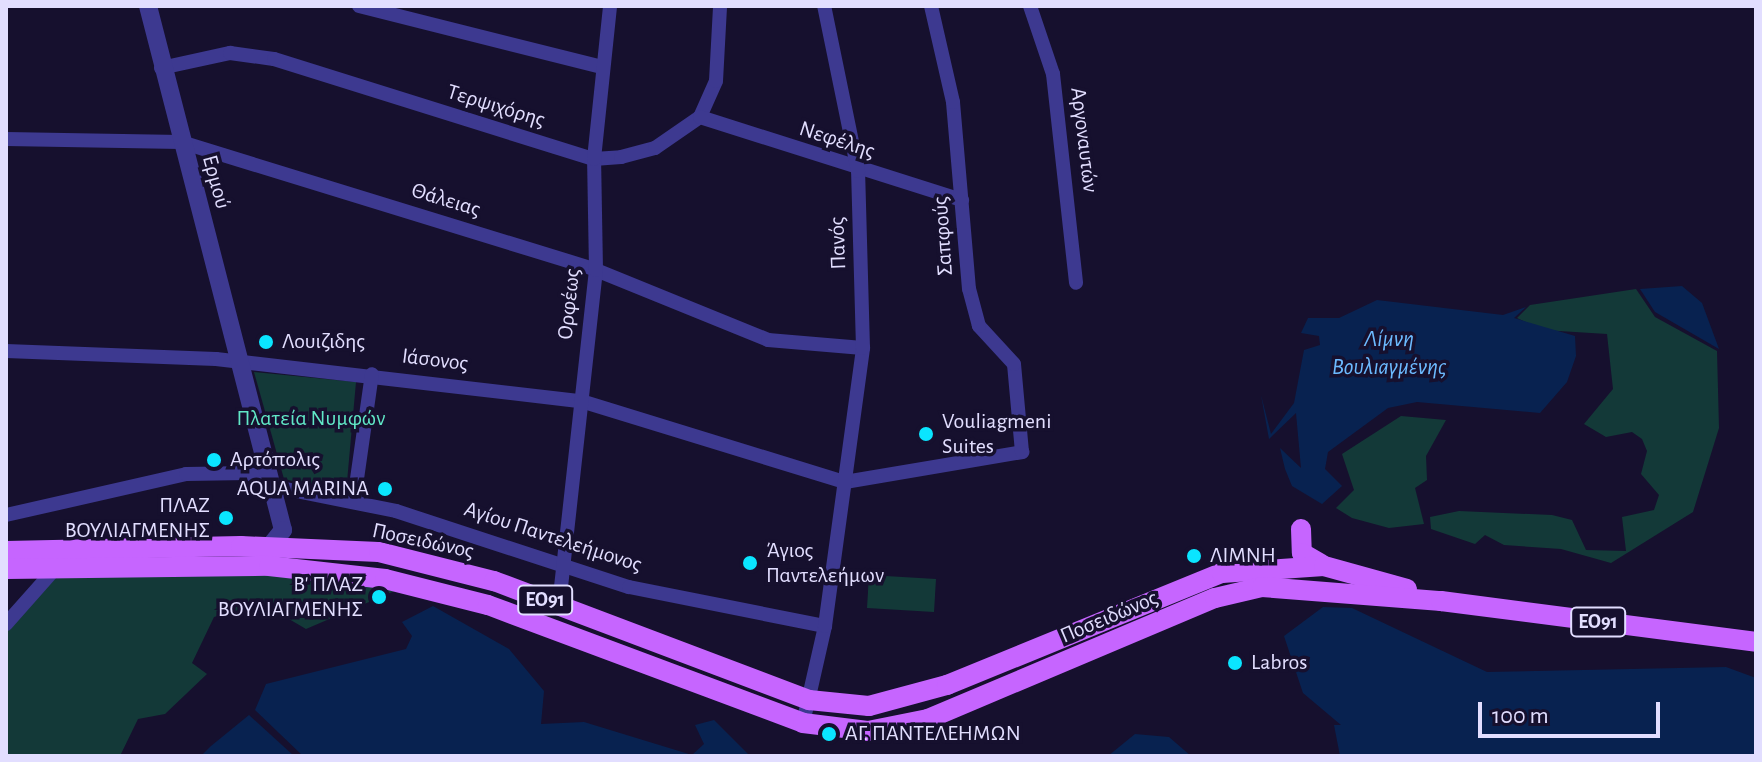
<!DOCTYPE html>
<html>
<head>
<meta charset="utf-8">
<style>
	body { margin:0 }
	#map { position:relative; width:1762px; height:762px; overflow:hidden; background:#16102e; font-family:"Alegreya Sans",sans-serif }
	div>[style] { position:absolute }
	.green>* { inset:0; background:#133938 }
	.water>* { inset:0; background:#082250 }
	.minor>* { height:14px; margin:-7px; padding:0 7px; transform-origin:7px; border-radius:7px; background:#3d3990 }
	.tertiary>* { height:18px; margin:-9px; padding:0 9px; transform-origin:9px; border-radius:9px; background:#3d3990 }
	.primary>* { height:20px; margin:-10px; padding:0 10px; transform-origin:10px; border-radius:10px; background:#c665ff }
	.dots>* { width:22px; height:22px; translate:-50% -50%; box-sizing:border-box; border:4px solid #16102e; border-radius:50% }
	span { translate:-50% -50%; white-space:nowrap; text-align:center; line-height:1.15; -webkit-text-stroke:7px #16102e; paint-order:stroke }
	.shield-label span { padding:2px 6px; background:#16102e; border:2px solid; border-radius:6px; -webkit-text-stroke-width:0 }
	.shield-label { font-size:20px; color:#e2deff; font-weight:700 }
	.street-label { font-size:22px; color:#e2deff }
	.poi-label { font-size:22px; color:#e2deff }
	.left { translate:0 -50%; text-align:left }
	.right { translate:-100% -50%; text-align:right }
	.park-label { font-size:22px; color:#61e8c7 }
	.water-label { font-size:24px; color:#6cbaff; font-style:italic }
	.frame { position:absolute; inset:0; border:8px solid #e2deff; pointer-events:none }
	.scale { position:absolute; left:1478px; top:702px; width:182px; height:36px; box-sizing:border-box; border:4px solid #e2deff; border-top:0; padding-left:10px; font-size:24px; line-height:28px; white-space:nowrap; color:#e2deff; -webkit-text-stroke:6px #16102e; paint-order:stroke }
</style>
</head>
<body>
<div id="map">
	<div class="green">
		<div style="clip-path:polygon(1636px 289px,1655px 317px,1717px 351px,1719px 428px,1693px 512px,1611px 563px,1561px 549px,1504px 545px,1485px 535px,1475px 544px,1431px 529px,1430px 517px,1459px 511px,1552px 515px,1572px 520px,1586px 550px,1626px 551px,1622px 517px,1654px 510px,1659px 495px,1641px 474px,1647px 451px,1642px 439px,1632px 432px,1606px 437px,1584px 424px,1613px 389px,1607px 334px,1543px 330px,1517px 318px,1530px 305px)"></div>
		<div style="clip-path:polygon(254px 372px,356px 382px,346px 493px,284px 479px)"></div>
		<div style="clip-path:polygon(1401px 416px,1446px 420px,1426px 456px,1427px 480px,1415px 488px,1424px 524px,1389px 528px,1352px 518px,1336px 508px,1354px 490px,1342px 454px)"></div>
		<div style="clip-path:polygon(256px 574px,397px 590px,306px 629px,277px 612px,249px 607px,214px 617px,192px 663px,207px 674px,165px 714px,138px 719px,120px 756px,6px 756px,6px 628px,56px 578px)"></div>
		<div style="clip-path:polygon(869px 575px,936px 579px,934px 612px,867px 608px)"></div>
	</div>
	<div class="water">
		<div style="clip-path:polygon(1682px 286px,1702px 303px,1719px 349px,1655px 312px,1640px 289px)"></div>
		<div style="clip-path:polygon(1377px 300px,1503px 315px,1526px 307px,1514px 318px,1575px 336px,1576px 356px,1567px 382px,1540px 413px,1417px 402px,1388px 408px,1328px 452px,1325px 469px,1342px 486px,1322px 504px,1292px 486px,1285px 469px,1280px 448px,1301px 468px,1296px 413px,1269px 439px,1261px 395px,1271px 434px,1294px 403px,1304px 350px,1320px 345px,1319px 336px,1301px 333px,1308px 318px,1339px 318px)"></div>
		<div style="clip-path:polygon(433px 606px,509px 649px,544px 691px,541px 724px,584px 722px,692px 755px,704px 744px,695px 725px,714px 720px,750px 756px,303px 756px,255px 710px,266px 684px,406px 649px,412px 636px,402px 622px)"></div>
		<div style="clip-path:polygon(1323px 607px,1352px 608px,1487px 672px,1726px 667px,1756px 678px,1756px 756px,1340px 756px,1334px 725px,1341px 725px,1303px 693px,1284px 636px)"></div>
		<div style="clip-path:polygon(249px 715px,294px 756px,201px 756px,211px 746px)"></div>
		<div style="clip-path:polygon(1135px 734px,1169px 737px,1191px 756px,1108px 756px)"></div>
	</div>
	<div class="minor">
		<div style="left:359px;top:6px;width:251px;rotate:14.1deg"></div>
		<div style="left:1030px;top:6px;width:72px;rotate:71.3deg"></div>
		<div style="left:1053px;top:74px;width:210px;rotate:83.7deg"></div>
		<div style="left:161px;top:68px;width:71px;rotate:-12.3deg"></div>
		<div style="left:230px;top:53px;width:44px;rotate:7.8deg"></div>
		<div style="left:274px;top:59px;width:335px;rotate:17.4deg"></div>
		<div style="left:594px;top:159px;width:27px;rotate:-4deg"></div>
		<div style="left:621px;top:157px;width:35px;rotate:-15deg"></div>
		<div style="left:655px;top:148px;width:55px;rotate:-34.6deg"></div>
		<div style="left:700px;top:117px;width:39px;rotate:-66deg"></div>
		<div style="left:716px;top:81px;width:75px;rotate:-86.9deg"></div>
		<div style="left:700px;top:117px;width:275px;rotate:17.6deg"></div>
		<div style="left:6px;top:139px;width:175px;rotate:1deg"></div>
		<div style="left:181px;top:142px;width:434px;rotate:17.1deg"></div>
		<div style="left:596px;top:270px;width:186px;rotate:22.1deg"></div>
		<div style="left:768px;top:340px;width:95px;rotate:4.8deg"></div>
		<div style="left:6px;top:351px;width:210px;rotate:2.2deg"></div>
		<div style="left:216px;top:359px;width:367px;rotate:6.6deg"></div>
		<div style="left:581px;top:401px;width:276px;rotate:17.1deg"></div>
		<div style="left:845px;top:482px;width:180px;rotate:-9.6deg"></div>
		<div style="left:1022px;top:452px;width:88px;rotate:-95.2deg"></div>
		<div style="left:1014px;top:364px;width:52px;rotate:-132.6deg"></div>
		<div style="left:979px;top:326px;width:38px;rotate:-105deg"></div>
		<div style="left:969px;top:289px;width:188px;rotate:-94.9deg"></div>
		<div style="left:953px;top:102px;width:98px;rotate:-102.9deg"></div>
		<div style="left:354px;top:500px;width:127px;rotate:-81.9deg"></div>
		<div style="left:6px;top:515px;width:185px;rotate:-12.8deg"></div>
		<div style="left:186px;top:474px;width:62px;rotate:-0.9deg"></div>
		<div style="left:248px;top:473px;width:36px;rotate:24deg"></div>
		<div style="left:281px;top:488px;width:117px;rotate:11.3deg"></div>
		<div style="left:396px;top:511px;width:245px;rotate:18.1deg"></div>
		<div style="left:629px;top:587px;width:200px;rotate:11.3deg"></div>
		<div style="left:559px;top:605px;width:337px;rotate:-83.7deg"></div>
		<div style="left:596px;top:270px;width:111px;rotate:-91deg"></div>
		<div style="left:594px;top:159px;width:154px;rotate:-84deg"></div>
		<div style="left:6px;top:624px;width:72px;rotate:-48.4deg"></div>
		<div style="left:803px;top:723px;width:99px;rotate:-77.2deg"></div>
		<div style="left:825px;top:626px;width:281px;rotate:-82.2deg"></div>
		<div style="left:863px;top:348px;width:177px;rotate:-91.6deg"></div>
		<div style="left:858px;top:171px;width:168px;rotate:-101.6deg"></div>
	</div>
	<div class="tertiary">
		<div style="left:148px;top:6px;width:541px;rotate:75.55deg"></div>
		<div style="left:283px;top:530px;width:22px;rotate:129deg"></div>
	</div>
	<div class="primary">
		<div style="left:1301px;top:529px;width:24px;rotate:88deg"></div>
		<div style="left:1302px;top:553px;width:22px;rotate:30deg"></div>
		<div style="left:6px;top:551px;width:235px;rotate:-1.2deg"></div>
		<div style="left:241px;top:546px;width:138px;rotate:2.5deg"></div>
		<div style="left:379px;top:552px;width:119px;rotate:14.2deg"></div>
		<div style="left:494px;top:581px;width:337px;rotate:20.7deg"></div>
		<div style="left:809px;top:700px;width:60px;rotate:5.7deg"></div>
		<div style="left:869px;top:706px;width:81px;rotate:-15.1deg"></div>
		<div style="left:947px;top:685px;width:297px;rotate:-22.2deg"></div>
		<div style="left:1222px;top:573px;width:102px;rotate:-3.9deg"></div>
		<div style="left:1324px;top:566px;width:86px;rotate:15.5deg"></div>
		<div style="left:6px;top:569px;width:263px;rotate:-0.7deg"></div>
		<div style="left:269px;top:566px;width:117px;rotate:6.4deg"></div>
		<div style="left:385px;top:579px;width:106px;rotate:14.2deg"></div>
		<div style="left:488px;top:605px;width:336px;rotate:20.5deg"></div>
		<div style="left:803px;top:723px;width:65px;rotate:7deg"></div>
		<div style="left:868px;top:731px;width:61px;rotate:-11.3deg"></div>
		<div style="left:928px;top:719px;width:311px;rotate:-22.9deg"></div>
		<div style="left:1215px;top:598px;width:48px;rotate:-13.2deg"></div>
		<div style="left:1262px;top:587px;width:180px;rotate:4.5deg"></div>
		<div style="left:1441px;top:601px;width:318px;rotate:7.4deg"></div>
	</div>
	<div class="dots">
		<div style="left:266px;top:342px;background:#0ae5ff"></div>
		<div style="left:926px;top:434px;background:#0ae5ff"></div>
		<div style="left:214px;top:460px;background:#0ae5ff"></div>
		<div style="left:385px;top:489px;background:#0ae5ff"></div>
		<div style="left:226px;top:518px;background:#0ae5ff"></div>
		<div style="left:1194px;top:556px;background:#0ae5ff"></div>
		<div style="left:750px;top:563px;background:#0ae5ff"></div>
		<div style="left:379px;top:597px;background:#0ae5ff"></div>
		<div style="left:1235px;top:663px;background:#0ae5ff"></div>
		<div style="left:829px;top:734px;background:#0ae5ff"></div>
	</div>
	<div class="shield-label">
		<span style="left:545px;top:600px">ΕΟ91</span>
		<span style="left:1598px;top:622px">ΕΟ91</span>
	</div>
	<div class="street-label">
		<span style="left:496px;top:106px;rotate:17deg">Τερψιχόρης</span>
		<span style="left:837px;top:140px;rotate:18deg">Νεφέλης</span>
		<span style="left:1084px;top:140px;rotate:83deg">Αργοναυτών</span>
		<span style="left:216px;top:182px;rotate:75deg">Ερμού</span>
		<span style="left:446px;top:200px;rotate:17deg">Θάλειας</span>
		<span style="left:943px;top:236px;rotate:-94deg">Σαπφούς</span>
		<span style="left:838px;top:243px;rotate:-92deg">Πανός</span>
		<span style="left:569px;top:304px;rotate:-84deg">Ορφέως</span>
		<span style="left:435px;top:360px;rotate:7deg">Ιάσονος</span>
		<span style="left:553px;top:537px;rotate:18deg">Αγίου Παντελεήμονος</span>
		<span style="left:423px;top:541px;rotate:12deg">Ποσειδώνος</span>
		<span style="left:1109px;top:617px;rotate:-23deg">Ποσειδώνος</span>
	</div>
	<div class="poi-label">
		<span class="left" style="left:282px;top:342px">Λουιζιδης</span>
		<span class="left" style="left:942px;top:434px">Vouliagmeni<br>Suites</span>
		<span class="left" style="left:230px;top:460px">Αρτόπολις</span>
		<span class="right" style="left:369px;top:489px">AQUA MARINA</span>
		<span class="right" style="left:210px;top:518px">ΠΛΑΖ<br>ΒΟΥΛΙΑΓΜΕΝΗΣ</span>
		<span class="left" style="left:766px;top:563px">Άγιος<br>Παντελεήμων</span>
		<span class="left" style="left:1210px;top:556px">ΛΙΜΝΗ</span>
		<span class="right" style="left:363px;top:597px">Β' ΠΛΑΖ<br>ΒΟΥΛΙΑΓΜΕΝΗΣ</span>
		<span class="left" style="left:1251px;top:663px">Labros</span>
		<span class="left" style="left:845px;top:734px">ΑΓ. ΠΑΝΤΕΛΕΗΜΩΝ</span>
	</div>
	<div class="park-label">
		<span style="left:311px;top:419px">Πλατεία Νυμφών</span>
	</div>
	<div class="water-label">
		<span style="left:1389px;top:354px">Λίμνη<br>Βουλιαγμένης</span>
	</div>
	<div class="frame"></div>
	<div class="scale">100 m</div>
</div>
</body>
</html>
